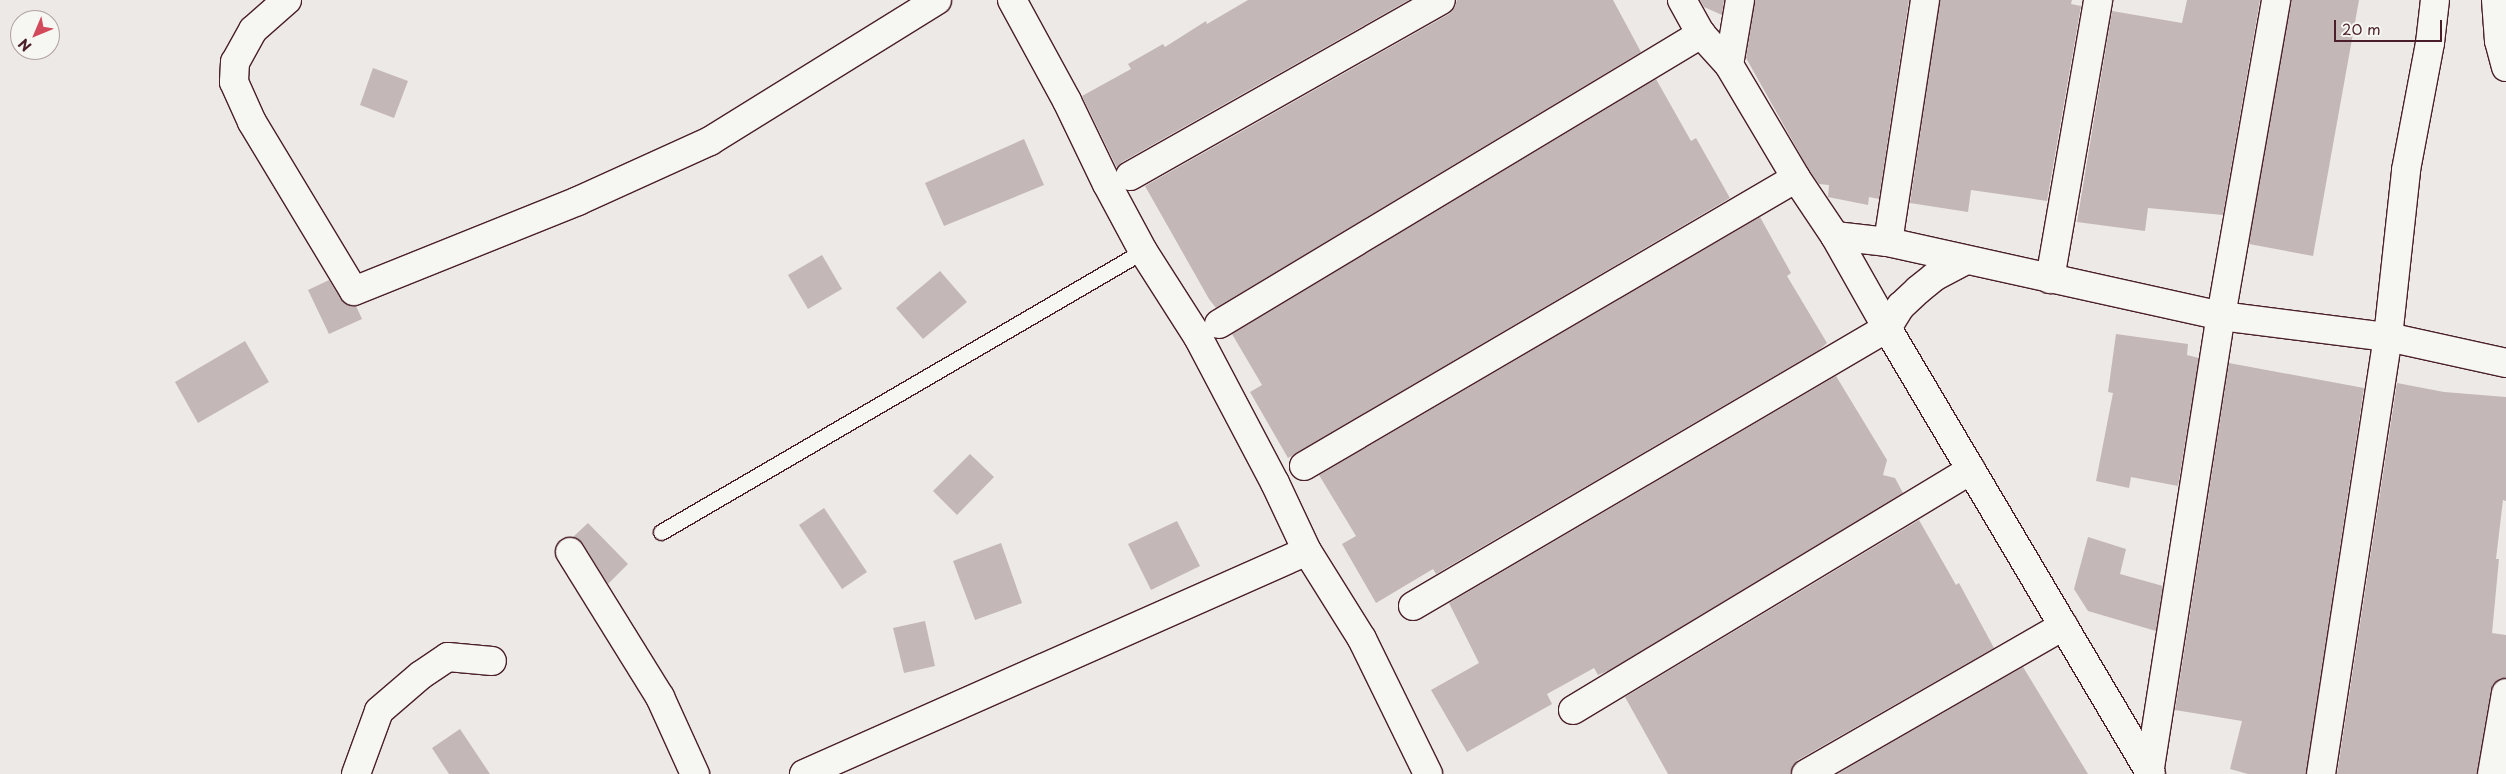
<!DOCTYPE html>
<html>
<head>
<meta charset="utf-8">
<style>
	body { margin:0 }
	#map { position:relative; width:2506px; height:774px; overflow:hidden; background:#ece9e6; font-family:"Playpen Sans",sans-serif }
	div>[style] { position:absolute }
	.building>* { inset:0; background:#c4b7b7 }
	.roads { filter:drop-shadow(1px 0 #4a1f2b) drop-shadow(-1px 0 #4a1f2b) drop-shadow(0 1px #4a1f2b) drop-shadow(0 -1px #4a1f2b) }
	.lane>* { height:15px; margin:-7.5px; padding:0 7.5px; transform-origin:7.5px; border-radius:7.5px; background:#f6f6f2 }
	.street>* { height:28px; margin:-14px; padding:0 14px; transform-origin:14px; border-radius:14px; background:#f6f6f2 }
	span { translate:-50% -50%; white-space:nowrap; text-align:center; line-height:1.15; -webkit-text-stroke:4px #f6f6f2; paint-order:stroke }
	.north { position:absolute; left:10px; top:10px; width:50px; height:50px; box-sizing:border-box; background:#f6f6f2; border:1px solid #b1a0a2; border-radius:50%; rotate:225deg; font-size:14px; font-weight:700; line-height:20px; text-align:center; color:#4a1f2b }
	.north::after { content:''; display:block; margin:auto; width:18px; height:22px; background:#d1495b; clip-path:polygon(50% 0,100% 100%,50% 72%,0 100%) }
	.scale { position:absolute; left:2334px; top:20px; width:108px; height:22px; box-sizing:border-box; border:2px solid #4a1f2b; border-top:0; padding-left:6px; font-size:15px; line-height:18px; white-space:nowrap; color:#4a1f2b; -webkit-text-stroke:4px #f6f6f2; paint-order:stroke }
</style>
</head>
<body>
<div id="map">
	<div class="building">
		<div style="clip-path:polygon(1248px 0,1409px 0,1122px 162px,1117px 168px,1082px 96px,1131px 69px,1128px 64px,1163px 44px,1165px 47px,1206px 21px,1207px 24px)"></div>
		<div style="clip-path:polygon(1457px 0,1613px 0,1641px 52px,1216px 308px,1209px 299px,1145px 186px,1449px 14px,1455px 7px)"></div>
		<div style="clip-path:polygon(1700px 0,1724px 0,1722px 15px,1704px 7px)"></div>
		<div style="clip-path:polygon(1755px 0,1909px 0,1879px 199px,1869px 197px,1868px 205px,1828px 197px,1829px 185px,1819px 184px,1809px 170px,1746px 58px)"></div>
		<div style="clip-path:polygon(1940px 0,2072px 0,2071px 4px,2081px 6px,2047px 201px,1971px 190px,1968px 212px,1910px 203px)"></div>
		<div style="clip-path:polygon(2187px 0,2260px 0,2223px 215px,2148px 208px,2145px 231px,2077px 222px,2112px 11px,2182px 23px)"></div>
		<div style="clip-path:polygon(2291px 0,2359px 0,2313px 256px,2249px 244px)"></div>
		<div style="clip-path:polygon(373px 68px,408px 81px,394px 118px,360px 105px)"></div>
		<div style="clip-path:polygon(1656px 79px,1691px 141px,1696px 138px,1730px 198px,1288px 458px,1250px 392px,1262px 385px,1232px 334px)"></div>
		<div style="clip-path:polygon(1024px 139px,1044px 185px,944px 226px,925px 183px)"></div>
		<div style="clip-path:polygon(1760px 217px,1791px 273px,1787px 276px,1827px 343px,1819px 350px,1436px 574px,1433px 569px,1376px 603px,1342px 544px,1356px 536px,1319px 475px)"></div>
		<div style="clip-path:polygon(822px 255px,842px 289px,808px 309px,788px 275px)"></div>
		<div style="clip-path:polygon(940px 271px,967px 302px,923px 339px,896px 308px)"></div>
		<div style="clip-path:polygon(329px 280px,341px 299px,346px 304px,356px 306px,362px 319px,329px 334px,308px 290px)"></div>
		<div style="clip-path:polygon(2116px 334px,2188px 344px,2187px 355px,2199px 358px,2178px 486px,2131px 477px,2129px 488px,2096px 481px,2113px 393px,2108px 392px)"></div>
		<div style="clip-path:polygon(245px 341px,269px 382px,198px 423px,175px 382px)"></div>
		<div style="clip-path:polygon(2229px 363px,2364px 388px,2306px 774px,2248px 774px,2230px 769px,2242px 721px,2175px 710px)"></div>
		<div style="clip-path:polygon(1836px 376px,1887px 460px,1883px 475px,1895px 478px,1903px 493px,1610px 670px,1598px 675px,1594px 668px,1547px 694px,1552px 704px,1467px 752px,1431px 690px,1479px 663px,1449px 603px)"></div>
		<div style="clip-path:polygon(2397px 383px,2444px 392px,2506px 397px,2506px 501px,2503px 500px,2496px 559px,2499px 559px,2492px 633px,2506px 635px,2506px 678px,2494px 683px,2491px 690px,2477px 774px,2337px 774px)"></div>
		<div style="clip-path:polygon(970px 454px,994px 477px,957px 515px,933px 491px)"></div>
		<div style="clip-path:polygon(824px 508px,867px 572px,842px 589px,799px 525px)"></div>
		<div style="clip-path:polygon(1919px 520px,1956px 585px,1959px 583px,1994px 648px,1798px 760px,1792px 767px,1790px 774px,1668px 774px,1625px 697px)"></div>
		<div style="clip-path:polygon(1177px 521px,1200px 566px,1151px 590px,1128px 544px)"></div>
		<div style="clip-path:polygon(588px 523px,628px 564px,608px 584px,583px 544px,573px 537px)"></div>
		<div style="clip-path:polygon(2088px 537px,2126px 549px,2120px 574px,2163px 586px,2156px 631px,2088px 611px,2074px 589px)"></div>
		<div style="clip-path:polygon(1001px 543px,1022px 603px,975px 620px,953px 561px)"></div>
		<div style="clip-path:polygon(925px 621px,935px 666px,904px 673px,893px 628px)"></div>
		<div style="clip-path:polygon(2023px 667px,2088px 774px,1837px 774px)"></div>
		<div style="clip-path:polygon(460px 729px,490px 774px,449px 774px,432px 748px)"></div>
	</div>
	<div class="roads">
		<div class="lane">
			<div style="left:661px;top:532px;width:558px;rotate:-30.24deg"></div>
		</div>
		<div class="street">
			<div style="left:287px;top:0;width:45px;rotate:138.6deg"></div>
			<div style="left:253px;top:30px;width:37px;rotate:119deg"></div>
			<div style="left:235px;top:62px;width:20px;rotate:93deg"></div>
			<div style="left:234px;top:82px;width:44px;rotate:65.8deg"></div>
			<div style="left:252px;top:122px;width:197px;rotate:58.9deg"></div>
			<div style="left:354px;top:291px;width:241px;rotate:-21.9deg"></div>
			<div style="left:578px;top:201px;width:145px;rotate:-24.4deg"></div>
			<div style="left:710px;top:141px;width:267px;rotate:-31.8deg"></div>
			<div style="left:1012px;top:0;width:115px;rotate:61.4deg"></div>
			<div style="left:1067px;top:101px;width:92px;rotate:64.3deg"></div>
			<div style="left:1107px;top:184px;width:76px;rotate:61.8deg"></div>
			<div style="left:1143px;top:251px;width:102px;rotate:57.4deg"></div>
			<div style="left:1198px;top:337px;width:165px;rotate:62.2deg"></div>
			<div style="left:1275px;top:483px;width:75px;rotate:64.8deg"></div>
			<div style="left:1307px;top:551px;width:104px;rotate:58deg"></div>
			<div style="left:1362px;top:639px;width:150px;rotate:63.9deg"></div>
			<div style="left:1682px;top:0;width:39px;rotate:61deg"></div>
			<div style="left:1701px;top:34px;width:42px;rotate:47.9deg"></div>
			<div style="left:1729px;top:65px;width:131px;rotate:59.3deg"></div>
			<div style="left:1796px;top:178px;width:70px;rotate:56.1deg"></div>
			<div style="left:1835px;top:236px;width:106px;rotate:60.5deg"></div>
			<div style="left:1887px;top:328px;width:518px;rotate:59.38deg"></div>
			<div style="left:2496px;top:0;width:41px;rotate:85.8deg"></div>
			<div style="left:2499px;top:41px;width:27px;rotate:75deg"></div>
			<div style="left:1729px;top:65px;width:66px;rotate:-80.4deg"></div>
			<div style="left:1130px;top:176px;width:357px;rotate:-29.5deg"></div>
			<div style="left:1835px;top:236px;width:53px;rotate:6.5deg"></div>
			<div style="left:1888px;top:242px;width:341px;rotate:12.5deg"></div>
			<div style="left:2221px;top:316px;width:168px;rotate:7.2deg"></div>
			<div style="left:2388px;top:337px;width:121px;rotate:12.4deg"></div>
			<div style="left:1888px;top:242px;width:245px;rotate:-81.3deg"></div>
			<div style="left:2050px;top:279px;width:283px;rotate:-80.2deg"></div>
			<div style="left:1219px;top:324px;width:563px;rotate:-31.03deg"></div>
			<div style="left:1304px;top:466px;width:570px;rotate:-30.34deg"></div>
			<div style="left:570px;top:552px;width:171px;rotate:58.2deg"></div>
			<div style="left:660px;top:697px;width:85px;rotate:65.6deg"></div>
			<div style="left:1413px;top:606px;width:550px;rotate:-30.39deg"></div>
			<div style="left:1887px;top:328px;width:26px;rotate:-58deg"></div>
			<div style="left:1901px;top:306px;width:23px;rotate:-43deg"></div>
			<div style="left:1918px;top:290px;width:21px;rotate:-39deg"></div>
			<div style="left:1934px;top:277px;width:36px;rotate:-28deg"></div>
			<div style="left:1573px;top:710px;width:465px;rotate:-31.1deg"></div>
			<div style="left:356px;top:774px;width:67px;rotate:-69.9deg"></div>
			<div style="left:379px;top:711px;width:55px;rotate:-40.6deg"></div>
			<div style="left:421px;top:675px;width:32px;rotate:-34deg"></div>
			<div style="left:448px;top:657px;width:44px;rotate:5.2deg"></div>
			<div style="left:804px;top:774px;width:550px;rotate:-23.91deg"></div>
			<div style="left:1806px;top:774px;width:297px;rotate:-29.9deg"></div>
			<div style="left:2149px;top:774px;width:464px;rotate:-81.1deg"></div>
			<div style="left:2221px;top:316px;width:321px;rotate:-80.1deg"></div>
			<div style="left:2321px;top:774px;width:442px;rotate:-81.3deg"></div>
			<div style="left:2388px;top:337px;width:168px;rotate:-83.8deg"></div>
			<div style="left:2406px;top:170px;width:129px;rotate:-79.3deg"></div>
			<div style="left:2430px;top:43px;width:43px;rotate:-83.4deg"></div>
			<div style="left:2492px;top:774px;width:82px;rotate:-80.2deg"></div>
		</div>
	</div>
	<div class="north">N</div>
	<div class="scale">20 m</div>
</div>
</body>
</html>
